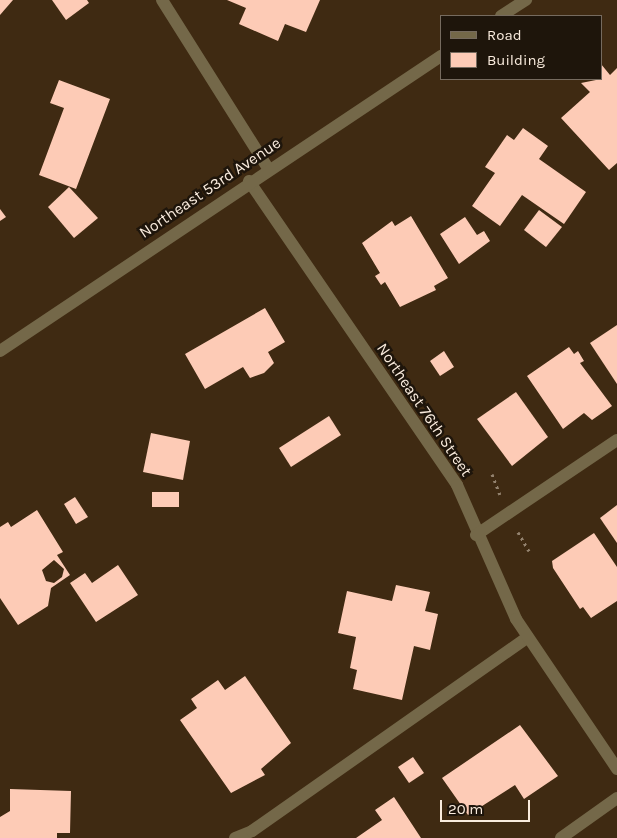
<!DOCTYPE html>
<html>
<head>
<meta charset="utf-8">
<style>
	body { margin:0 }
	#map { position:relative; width:617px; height:838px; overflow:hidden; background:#3f2a12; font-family:Karla,sans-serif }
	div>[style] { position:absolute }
	.building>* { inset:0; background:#fdcbb6 }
	.path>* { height:3px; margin-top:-1.5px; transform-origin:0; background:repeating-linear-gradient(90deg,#93826e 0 2.5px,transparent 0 6.5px) }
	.lane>* { height:12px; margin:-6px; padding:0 6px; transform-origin:6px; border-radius:6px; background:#746849 }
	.street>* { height:12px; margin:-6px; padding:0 6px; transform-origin:6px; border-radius:6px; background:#746849 }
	span { translate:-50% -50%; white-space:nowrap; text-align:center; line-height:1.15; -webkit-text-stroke:5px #1e150b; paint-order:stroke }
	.street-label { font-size:16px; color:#f9ebdd }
	.legend { position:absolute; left:440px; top:15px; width:162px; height:65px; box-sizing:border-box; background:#1e150b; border:1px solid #766b5f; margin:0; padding:6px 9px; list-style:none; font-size:15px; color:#f9ebdd }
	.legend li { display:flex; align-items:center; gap:10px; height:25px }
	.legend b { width:25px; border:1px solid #766b5f }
	.scale { position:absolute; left:440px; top:800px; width:90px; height:22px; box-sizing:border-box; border:2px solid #f9ebdd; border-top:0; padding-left:6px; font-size:15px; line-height:18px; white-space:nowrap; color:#f9ebdd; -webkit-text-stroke:4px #1e150b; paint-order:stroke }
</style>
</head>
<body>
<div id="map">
	<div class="building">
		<div style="clip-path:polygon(0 0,13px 0,0 15px)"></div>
		<div style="clip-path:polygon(52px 0,87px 0,89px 3px,66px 20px)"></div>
		<div style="clip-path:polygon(227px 0,320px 0,306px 32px,285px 24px,278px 41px,239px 24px,246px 8px)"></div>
		<div style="clip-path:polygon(601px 64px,610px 75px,617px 68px,617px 163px,609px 170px,561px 118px,590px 92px,581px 83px,601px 79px)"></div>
		<div style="clip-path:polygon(59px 80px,110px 99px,76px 189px,39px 175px,64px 108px,50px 103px)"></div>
		<div style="clip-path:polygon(523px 128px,548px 146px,539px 159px,586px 192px,564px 224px,522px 195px,500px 226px,472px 206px,495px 173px,485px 167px,507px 135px,514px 140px)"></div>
		<div style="clip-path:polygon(69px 187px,98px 218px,74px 238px,48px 207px)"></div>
		<div style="clip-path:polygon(0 209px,6px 217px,0 221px)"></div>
		<div style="clip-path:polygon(539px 210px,562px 227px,546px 247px,524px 230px)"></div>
		<div style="clip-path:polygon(411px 216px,448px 278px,434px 286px,436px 290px,400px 307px,385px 282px,381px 285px,375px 276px,380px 273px,362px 243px,392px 221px,395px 226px)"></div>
		<div style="clip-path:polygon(465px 217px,477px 235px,484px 231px,490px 241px,459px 264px,440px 234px)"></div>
		<div style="clip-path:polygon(265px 308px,285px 342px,268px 352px,274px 363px,264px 373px,250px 378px,243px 367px,205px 389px,185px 354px)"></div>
		<div style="clip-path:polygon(617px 325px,617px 384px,590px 343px)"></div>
		<div style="clip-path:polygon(569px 347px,574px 354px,578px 351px,584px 361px,580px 363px,612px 406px,592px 420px,584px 413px,563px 429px,527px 376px)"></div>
		<div style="clip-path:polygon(444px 351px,454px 367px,440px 376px,430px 361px)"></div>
		<div style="clip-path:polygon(516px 392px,548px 437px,512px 466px,477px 419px)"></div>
		<div style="clip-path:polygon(329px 416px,341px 435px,291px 467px,279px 448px)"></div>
		<div style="clip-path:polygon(151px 433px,190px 441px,183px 480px,143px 472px)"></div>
		<div style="clip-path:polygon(152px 492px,179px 492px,179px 507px,152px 507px)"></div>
		<div style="clip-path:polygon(75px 497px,88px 517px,76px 524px,64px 504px)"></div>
		<div style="clip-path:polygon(617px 505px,617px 543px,600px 518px)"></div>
		<div style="clip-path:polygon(evenodd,37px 510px,63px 552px,57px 555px,70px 575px,51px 588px,48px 606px,18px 625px,0 598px,0 527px,8px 522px,11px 527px,37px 510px,54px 560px,64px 569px,62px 577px,54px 583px,46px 581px,42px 570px,54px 560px)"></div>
		<div style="clip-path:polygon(594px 533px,617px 567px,617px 601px,591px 618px,583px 607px,580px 609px,553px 568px,552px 561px)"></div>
		<div style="clip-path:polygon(118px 565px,138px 595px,96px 622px,70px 583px,85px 573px,92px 583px)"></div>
		<div style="clip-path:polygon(396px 585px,430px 592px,425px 611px,438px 614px,430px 650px,414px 646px,402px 700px,353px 689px,357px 670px,350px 668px,356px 637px,338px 633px,347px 591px,392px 601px)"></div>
		<div style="clip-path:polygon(245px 676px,291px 743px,261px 769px,265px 775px,231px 793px,180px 720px,197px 708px,191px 699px,218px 680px,225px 690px)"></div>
		<div style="clip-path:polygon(520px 725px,558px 776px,524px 799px,515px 785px,468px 815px,442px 778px)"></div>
		<div style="clip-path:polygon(413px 757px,424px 773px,409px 783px,398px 767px)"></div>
		<div style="clip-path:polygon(10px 789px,71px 791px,70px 833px,57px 833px,57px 838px,0 838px,0 817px,10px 811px)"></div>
		<div style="clip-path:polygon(394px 797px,421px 838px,356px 838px,382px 820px,375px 810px)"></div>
	</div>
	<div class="path">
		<div style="left:492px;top:474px;width:22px;rotate:69deg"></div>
		<div style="left:518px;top:532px;width:22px;rotate:60deg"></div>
	</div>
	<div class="lane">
		<div style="left:162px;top:0;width:199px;rotate:57.8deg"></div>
		<div style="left:235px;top:838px;width:18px;rotate:-22deg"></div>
		<div style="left:252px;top:831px;width:337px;rotate:-35.1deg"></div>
	</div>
	<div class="street">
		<div style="left:501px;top:16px;width:30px;rotate:-33deg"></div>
		<div style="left:249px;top:181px;width:368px;rotate:55.6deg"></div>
		<div style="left:457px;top:485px;width:146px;rotate:66.2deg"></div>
		<div style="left:516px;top:619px;width:181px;rotate:56deg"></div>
		<div style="left:0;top:351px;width:531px;rotate:-33.78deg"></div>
		<div style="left:476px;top:535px;width:170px;rotate:-34deg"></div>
		<div style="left:561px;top:838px;width:69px;rotate:-35.5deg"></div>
	</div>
	<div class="street-label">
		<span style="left:210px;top:188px;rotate:-34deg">Northeast 53rd Avenue</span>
		<span style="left:424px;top:410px;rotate:56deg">Northeast 76th Street</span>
	</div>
	<ul class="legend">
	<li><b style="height:6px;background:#746849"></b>Road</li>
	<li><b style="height:14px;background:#fdcbb6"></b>Building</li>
	</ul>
	<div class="scale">20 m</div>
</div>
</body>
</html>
